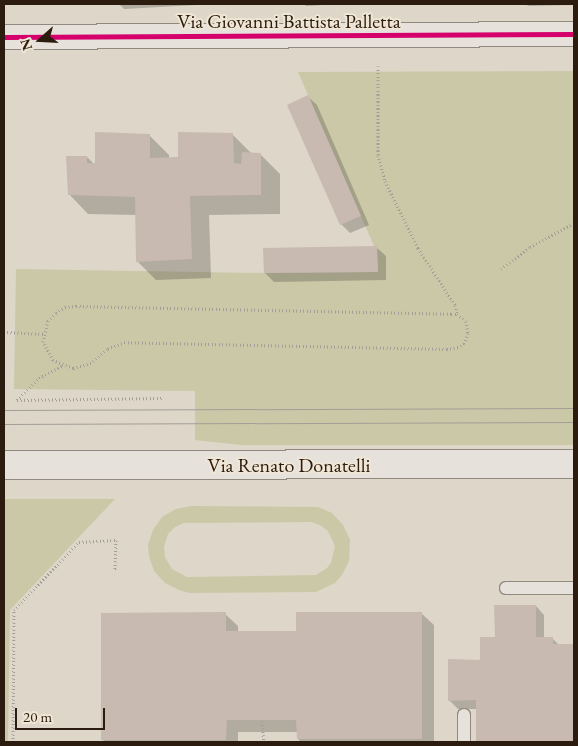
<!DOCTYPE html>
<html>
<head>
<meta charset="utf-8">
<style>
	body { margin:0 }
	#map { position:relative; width:578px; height:746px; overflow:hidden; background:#ded6c8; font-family:"EB Garamond",serif }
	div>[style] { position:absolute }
	.green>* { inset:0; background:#cbc8a8 }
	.shadow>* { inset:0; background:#0003 }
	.building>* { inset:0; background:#c8b9b1 }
	.path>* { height:3px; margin-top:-1.5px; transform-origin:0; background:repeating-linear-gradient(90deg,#a29e98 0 1px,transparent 0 3.5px) }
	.roads { filter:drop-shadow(1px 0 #908980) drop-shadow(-1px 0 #908980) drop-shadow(0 1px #908980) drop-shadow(0 -1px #908980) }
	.lane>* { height:12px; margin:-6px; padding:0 6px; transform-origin:6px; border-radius:6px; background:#e6e2db }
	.street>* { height:24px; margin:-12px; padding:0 12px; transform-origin:12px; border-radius:12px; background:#e6e2db }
	.secondary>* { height:28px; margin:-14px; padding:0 14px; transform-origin:14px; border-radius:14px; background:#e6e2db }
	.tram>* { height:1px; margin:-0.5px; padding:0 0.5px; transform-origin:0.5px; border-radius:0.5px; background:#a29e98 }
	.cycleway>* { height:5px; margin:-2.5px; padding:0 2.5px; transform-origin:2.5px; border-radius:2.5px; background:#d6006c }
	span { translate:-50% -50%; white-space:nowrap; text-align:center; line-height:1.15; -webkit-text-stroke:4px #efe6d6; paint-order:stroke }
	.street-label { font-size:20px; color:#2c1b0f }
	.frame { position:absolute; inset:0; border:5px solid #2c1b0f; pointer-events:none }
	.north { position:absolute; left:15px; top:15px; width:50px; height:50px; -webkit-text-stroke:4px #efe6d6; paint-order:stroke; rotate:251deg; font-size:14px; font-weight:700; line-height:20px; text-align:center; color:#2c1b0f }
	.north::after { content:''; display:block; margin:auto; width:18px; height:22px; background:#2c1b0f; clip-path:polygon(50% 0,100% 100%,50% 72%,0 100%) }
	.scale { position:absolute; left:15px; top:708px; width:90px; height:22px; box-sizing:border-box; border:2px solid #2c1b0f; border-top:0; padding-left:6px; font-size:15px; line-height:18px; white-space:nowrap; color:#2c1b0f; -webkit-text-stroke:4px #efe6d6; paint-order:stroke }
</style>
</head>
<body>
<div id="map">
	<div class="green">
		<div style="clip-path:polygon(574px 71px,574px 445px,241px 445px,195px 440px,195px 391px,14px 389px,16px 269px,263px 273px,378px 272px,377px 247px,374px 246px,298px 72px)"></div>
		<div style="clip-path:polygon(4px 499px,115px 499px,10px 610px,8px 742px,4px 742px)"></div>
		<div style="clip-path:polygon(evenodd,191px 506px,318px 507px,332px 513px,343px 525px,350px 540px,349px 561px,342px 575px,335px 583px,316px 592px,189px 593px,179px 590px,165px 583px,154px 571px,149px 556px,148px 545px,153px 530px,162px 517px,176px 509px,191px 506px,311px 522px,320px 525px,328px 531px,335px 546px,331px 563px,327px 568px,316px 575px,187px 577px,172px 569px,165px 557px,164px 547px,168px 534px,175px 527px,184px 523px,311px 522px)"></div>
	</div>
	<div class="shadow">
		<div style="clip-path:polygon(119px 4px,214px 4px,124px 9px)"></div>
		<div style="clip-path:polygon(304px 4px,341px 4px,306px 6px)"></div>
		<div style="clip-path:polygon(526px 4px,574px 4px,574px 5px,528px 6px)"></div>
		<div style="clip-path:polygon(308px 97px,317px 105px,369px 225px,350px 233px,341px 224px)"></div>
		<div style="clip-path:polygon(232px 134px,252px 154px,260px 154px,280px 174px,280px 214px,209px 215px,211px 278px,156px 280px,137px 261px,137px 215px,88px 214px,69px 194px,87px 157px,94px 164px,150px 136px,169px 155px,169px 159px,179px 158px)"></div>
		<div style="clip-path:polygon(377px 248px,386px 256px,386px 280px,274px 282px,265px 273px)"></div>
		<div style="clip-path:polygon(536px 606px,544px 615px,544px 638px,552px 638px,559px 645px,574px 645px,574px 742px,477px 742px,477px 709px,458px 709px,449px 700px,496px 638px)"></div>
		<div style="clip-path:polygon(421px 613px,434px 625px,434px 742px,301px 742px,298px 739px,298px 732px,238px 732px,238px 742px,105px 742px,102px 739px,225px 614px,238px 626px,238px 632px,298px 632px)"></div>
	</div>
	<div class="building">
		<div style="clip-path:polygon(308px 95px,361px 216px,340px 225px,287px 105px)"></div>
		<div style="clip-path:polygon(95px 132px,150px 134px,150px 158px,178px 157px,178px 132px,233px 133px,234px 163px,241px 164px,242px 152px,261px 153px,261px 195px,190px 196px,192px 259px,136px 262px,135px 197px,68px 195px,66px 156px,87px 156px,87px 163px,95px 163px)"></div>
		<div style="clip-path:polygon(377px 246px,378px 272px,264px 273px,263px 248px)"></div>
		<div style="clip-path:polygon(494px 605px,536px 605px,536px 637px,553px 637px,553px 644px,574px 644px,574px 742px,476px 742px,476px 700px,448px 701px,448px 659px,480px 660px,480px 637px,495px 637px)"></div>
		<div style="clip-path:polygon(226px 612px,226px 631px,296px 631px,296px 612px,422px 612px,422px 739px,297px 739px,296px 720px,227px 720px,226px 740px,101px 740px,101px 613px)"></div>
	</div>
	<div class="path">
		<div style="left:378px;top:66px;width:89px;rotate:90deg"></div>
		<div style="left:378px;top:155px;width:27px;rotate:75deg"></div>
		<div style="left:385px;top:181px;width:75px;rotate:63.8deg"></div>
		<div style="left:418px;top:248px;width:68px;rotate:57deg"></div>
		<div style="left:455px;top:305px;width:9px;rotate:77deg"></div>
		<div style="left:501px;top:269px;width:36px;rotate:-37deg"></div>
		<div style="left:530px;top:247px;width:50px;rotate:-28.6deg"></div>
		<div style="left:76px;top:306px;width:375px;rotate:1.2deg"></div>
		<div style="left:451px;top:314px;width:6px"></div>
		<div style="left:457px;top:314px;width:11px;rotate:38deg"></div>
		<div style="left:466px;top:321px;width:12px;rotate:81deg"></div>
		<div style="left:468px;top:333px;width:11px;rotate:112deg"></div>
		<div style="left:464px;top:343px;width:7px;rotate:146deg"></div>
		<div style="left:458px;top:347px;width:11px;rotate:170deg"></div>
		<div style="left:447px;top:349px;width:322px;rotate:-178.8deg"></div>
		<div style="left:125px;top:342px;width:19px;rotate:159deg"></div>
		<div style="left:107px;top:349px;width:21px;rotate:139deg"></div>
		<div style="left:91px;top:363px;width:19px;rotate:164deg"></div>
		<div style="left:73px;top:368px;width:22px;rotate:-158deg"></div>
		<div style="left:53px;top:360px;width:21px;rotate:-119deg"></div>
		<div style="left:43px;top:342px;width:22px;rotate:-77deg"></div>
		<div style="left:48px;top:321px;width:11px;rotate:-45deg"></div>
		<div style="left:56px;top:313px;width:11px;rotate:-34deg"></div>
		<div style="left:65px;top:307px;width:11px;rotate:-5deg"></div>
		<div style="left:7px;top:332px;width:37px;rotate:3deg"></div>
		<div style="left:17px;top:400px;width:145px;rotate:-0.8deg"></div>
		<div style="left:17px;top:400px;width:31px;rotate:-45deg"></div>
		<div style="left:39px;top:378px;width:26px;rotate:-28deg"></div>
		<div style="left:262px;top:721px;width:21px;rotate:85deg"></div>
		<div style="left:13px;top:742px;width:132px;rotate:-89.6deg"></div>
		<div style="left:14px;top:610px;width:94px;rotate:-46.3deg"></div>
		<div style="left:79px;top:542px;width:37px;rotate:-3deg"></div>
		<div style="left:116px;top:540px;width:31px;rotate:92deg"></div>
	</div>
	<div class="roads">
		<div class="lane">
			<div style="left:506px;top:588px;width:68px"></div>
			<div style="left:464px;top:715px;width:27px;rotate:90deg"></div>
		</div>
		<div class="street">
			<div style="left:4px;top:37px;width:570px;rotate:-0.3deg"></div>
		</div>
		<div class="secondary">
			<div style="left:4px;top:465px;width:570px;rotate:-0.1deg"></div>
		</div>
	</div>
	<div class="tram">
		<div style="left:4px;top:410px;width:570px;rotate:-0.2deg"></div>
		<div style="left:4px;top:424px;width:570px;rotate:-0.2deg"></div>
	</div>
	<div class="cycleway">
		<div style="left:4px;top:37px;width:570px;rotate:-0.3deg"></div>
	</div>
	<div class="street-label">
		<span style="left:289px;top:21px">Via Giovanni Battista Palletta</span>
		<span style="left:289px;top:465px">Via Renato Donatelli</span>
	</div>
	<div class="frame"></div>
	<div class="north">N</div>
	<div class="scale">20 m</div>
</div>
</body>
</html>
